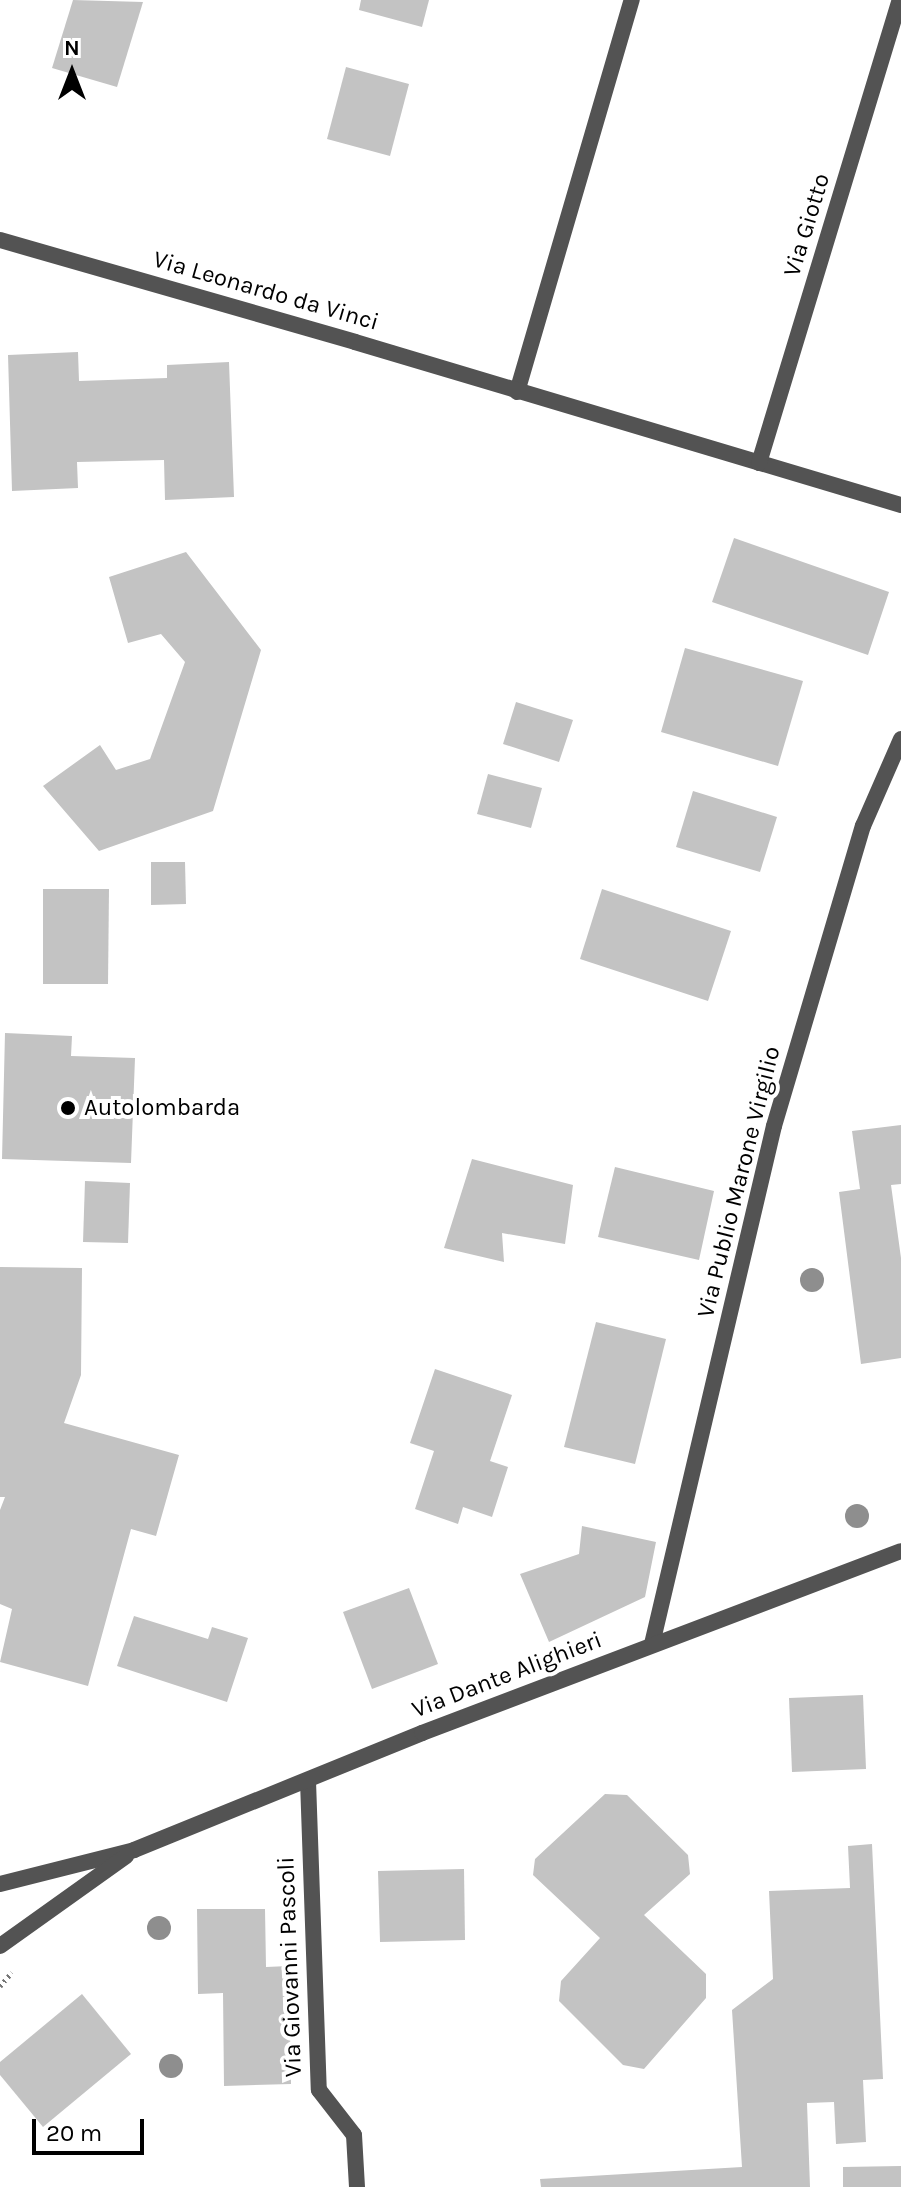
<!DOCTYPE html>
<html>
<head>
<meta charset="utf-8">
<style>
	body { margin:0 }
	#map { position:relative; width:901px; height:2187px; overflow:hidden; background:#fff; font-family:Karla,sans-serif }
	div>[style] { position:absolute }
	.building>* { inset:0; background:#c3c3c3 }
	.path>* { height:5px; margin-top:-2.5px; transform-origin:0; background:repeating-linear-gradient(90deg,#757575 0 2px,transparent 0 6px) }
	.service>* { height:16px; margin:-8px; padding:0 8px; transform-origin:8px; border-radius:8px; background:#535353 }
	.minor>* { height:16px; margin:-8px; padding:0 8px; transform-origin:8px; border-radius:8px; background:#535353 }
	.trees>* { width:24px; height:24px; margin:-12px; border-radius:50%; background:#8e8e8e }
	.dots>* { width:22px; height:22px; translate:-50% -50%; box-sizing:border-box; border:4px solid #fff; border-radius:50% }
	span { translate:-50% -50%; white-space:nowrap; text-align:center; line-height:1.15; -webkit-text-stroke:8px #fff; paint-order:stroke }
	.street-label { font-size:24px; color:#000 }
	.poi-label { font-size:24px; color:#000 }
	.left { translate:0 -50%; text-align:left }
	.north { position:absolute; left:32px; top:32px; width:80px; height:80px; -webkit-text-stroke:6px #fff; paint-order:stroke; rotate:0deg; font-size:22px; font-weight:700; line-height:32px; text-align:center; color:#000 }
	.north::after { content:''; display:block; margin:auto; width:28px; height:36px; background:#000; clip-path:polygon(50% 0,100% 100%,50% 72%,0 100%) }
	.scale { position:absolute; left:32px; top:2119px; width:112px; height:36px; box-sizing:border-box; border:4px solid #000; border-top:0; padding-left:10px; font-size:24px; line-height:28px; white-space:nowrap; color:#000; -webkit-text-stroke:6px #fff; paint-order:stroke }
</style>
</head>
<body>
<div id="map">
	<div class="building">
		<div style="clip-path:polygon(73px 0,143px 2px,117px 87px,52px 68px)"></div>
		<div style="clip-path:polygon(361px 0,429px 0,422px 27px,359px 10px)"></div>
		<div style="clip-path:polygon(346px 67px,409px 84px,390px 156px,327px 139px)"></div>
		<div style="clip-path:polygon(78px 352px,79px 381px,167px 378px,167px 365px,229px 362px,234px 497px,165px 500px,164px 460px,77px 462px,78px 488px,12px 491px,8px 355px)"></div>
		<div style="clip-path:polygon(734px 538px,889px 592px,868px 655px,712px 602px)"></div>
		<div style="clip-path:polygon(186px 552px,261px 650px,213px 811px,99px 851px,43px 786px,100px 745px,116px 770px,150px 759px,185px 662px,161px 634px,128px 643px,109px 577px)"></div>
		<div style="clip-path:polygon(685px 648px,803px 681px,778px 766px,661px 732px)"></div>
		<div style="clip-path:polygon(516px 702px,573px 720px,559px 762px,503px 744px)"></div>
		<div style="clip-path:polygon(488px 774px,542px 788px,531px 828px,477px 814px)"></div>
		<div style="clip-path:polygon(693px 791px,777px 817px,760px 872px,676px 847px)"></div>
		<div style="clip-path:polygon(151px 862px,185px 862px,186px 904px,151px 905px)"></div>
		<div style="clip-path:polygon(43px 889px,109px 889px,108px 984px,43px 984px)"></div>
		<div style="clip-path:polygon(602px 889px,731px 931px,708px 1001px,580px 959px)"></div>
		<div style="clip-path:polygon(5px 1033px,72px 1036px,71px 1056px,135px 1058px,131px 1163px,2px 1159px)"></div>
		<div style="clip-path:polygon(901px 1125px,901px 1184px,891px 1185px,901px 1258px,901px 1358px,861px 1364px,839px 1192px,860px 1189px,852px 1131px)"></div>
		<div style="clip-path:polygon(472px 1159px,573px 1185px,565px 1244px,502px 1233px,504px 1262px,444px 1248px)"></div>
		<div style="clip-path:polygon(615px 1167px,714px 1191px,699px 1260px,598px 1237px)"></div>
		<div style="clip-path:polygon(85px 1181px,130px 1183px,128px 1243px,83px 1242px)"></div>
		<div style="clip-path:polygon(0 1267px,82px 1268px,81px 1375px,64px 1423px,179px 1455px,156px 1536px,131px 1529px,88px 1686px,0 1662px,12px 1609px,0 1604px,0 1510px,5px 1497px,0 1497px)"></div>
		<div style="clip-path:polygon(596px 1322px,666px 1339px,635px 1464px,564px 1447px)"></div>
		<div style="clip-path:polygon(435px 1369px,512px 1395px,490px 1461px,508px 1467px,492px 1517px,463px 1507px,458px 1524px,415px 1509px,434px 1451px,410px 1443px)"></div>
		<div style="clip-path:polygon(582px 1526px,656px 1542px,645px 1597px,549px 1642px,520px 1574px,579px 1554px)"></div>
		<div style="clip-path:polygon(409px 1588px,438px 1664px,372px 1689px,343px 1612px)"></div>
		<div style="clip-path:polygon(134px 1616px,208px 1639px,212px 1627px,248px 1638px,227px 1702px,117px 1666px)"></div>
		<div style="clip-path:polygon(863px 1695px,866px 1769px,792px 1772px,789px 1698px)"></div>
		<div style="clip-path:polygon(605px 1794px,627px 1795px,688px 1855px,690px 1874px,644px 1915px,706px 1974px,706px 1998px,644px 2069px,623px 2065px,559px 2001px,561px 1981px,600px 1938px,533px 1875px,535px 1859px)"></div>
		<div style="clip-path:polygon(872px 1844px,883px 2079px,863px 2080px,866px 2142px,836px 2144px,834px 2102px,807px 2103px,810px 2187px,541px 2187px,540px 2179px,742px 2167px,732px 2010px,773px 1979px,769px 1891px,850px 1888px,848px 1846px)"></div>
		<div style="clip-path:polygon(464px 1869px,465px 1940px,380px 1942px,378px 1871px)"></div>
		<div style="clip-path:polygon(197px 1909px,265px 1909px,266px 1967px,289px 1966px,291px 2084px,224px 2086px,223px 1993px,198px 1994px)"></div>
		<div style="clip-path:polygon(82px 1994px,131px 2054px,43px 2127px,0 2075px,0 2062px)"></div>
		<div style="clip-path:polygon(901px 2166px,901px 2187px,843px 2187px,843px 2167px)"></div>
	</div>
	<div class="path">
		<div style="left:0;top:1986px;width:18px;rotate:-49deg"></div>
	</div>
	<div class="service">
		<div style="left:0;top:240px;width:369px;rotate:16deg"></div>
		<div style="left:517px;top:392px;width:409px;rotate:-73.7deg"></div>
	</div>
	<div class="minor">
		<div style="left:355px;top:342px;width:570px;rotate:16.62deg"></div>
		<div style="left:759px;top:463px;width:484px;rotate:-73.1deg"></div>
		<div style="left:652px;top:1644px;width:532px;rotate:-76.75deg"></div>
		<div style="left:774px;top:1126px;width:313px;rotate:-73.5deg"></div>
		<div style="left:863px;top:826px;width:95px;rotate:-66.4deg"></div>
		<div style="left:308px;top:1781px;width:309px;rotate:88deg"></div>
		<div style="left:319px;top:2090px;width:57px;rotate:52.1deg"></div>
		<div style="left:354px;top:2135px;width:52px;rotate:86.7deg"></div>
		<div style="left:0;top:1884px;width:138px;rotate:-14.2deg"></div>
		<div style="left:134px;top:1850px;width:311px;rotate:-22.1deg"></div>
		<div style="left:422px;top:1733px;width:512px;rotate:-20.8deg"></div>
		<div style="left:0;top:1946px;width:155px;rotate:-35.5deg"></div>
	</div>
	<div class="trees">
		<div style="left:812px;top:1280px"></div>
		<div style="left:857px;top:1516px"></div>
		<div style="left:159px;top:1928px"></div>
		<div style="left:171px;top:2066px"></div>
	</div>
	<div class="dots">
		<div style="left:68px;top:1108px;background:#000"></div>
	</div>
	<div class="street-label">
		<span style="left:807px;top:225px;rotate:-73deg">Via Giotto</span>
		<span style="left:266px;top:291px;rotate:16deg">Via Leonardo da Vinci</span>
		<span style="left:739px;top:1182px;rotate:-76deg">Via Publio Marone Virgilio</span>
		<span style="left:507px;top:1675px;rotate:-21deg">Via Dante Alighieri</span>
		<span style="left:290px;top:1967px;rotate:-92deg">Via Giovanni Pascoli</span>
	</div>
	<div class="poi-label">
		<span class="left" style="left:84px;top:1108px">Autolombarda</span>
	</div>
	<div class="north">N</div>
	<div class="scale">20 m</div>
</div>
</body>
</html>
